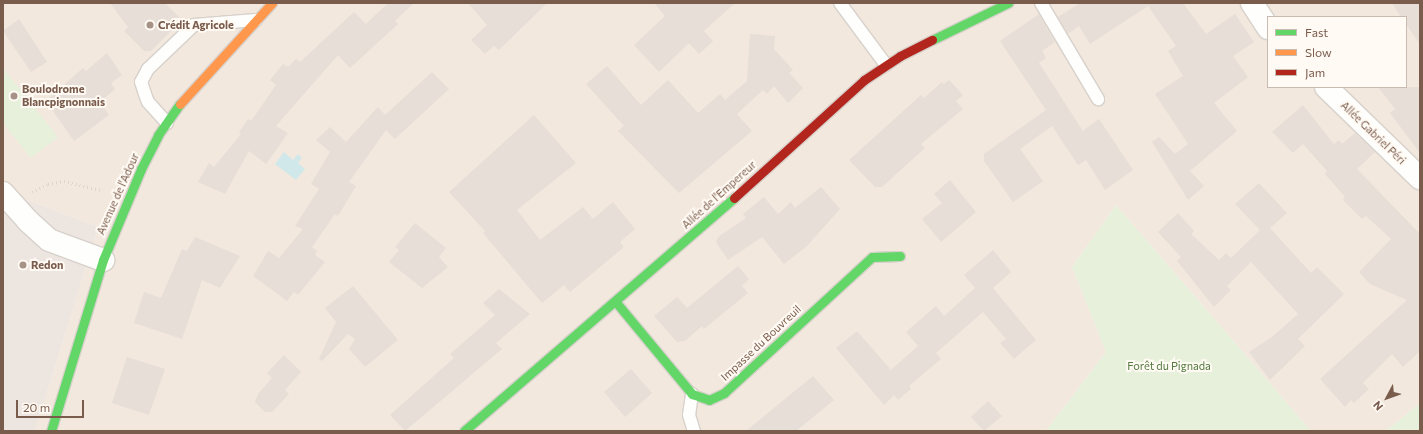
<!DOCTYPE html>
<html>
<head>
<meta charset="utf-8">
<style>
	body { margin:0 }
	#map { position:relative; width:1423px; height:434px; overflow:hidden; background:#f9f5f0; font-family:Commissioner,sans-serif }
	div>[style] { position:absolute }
	.residential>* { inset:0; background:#f2e8de }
	.industrial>* { inset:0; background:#ede5e0 }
	.green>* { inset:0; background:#e7f0db }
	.water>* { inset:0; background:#d0e8ea }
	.building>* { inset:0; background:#e6ded7 }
	.path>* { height:2.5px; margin-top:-1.25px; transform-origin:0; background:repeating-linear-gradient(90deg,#dcd5d0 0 1px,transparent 0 4px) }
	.roads { filter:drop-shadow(1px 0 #d7d1cb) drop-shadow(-1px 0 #d7d1cb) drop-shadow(0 1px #d7d1cb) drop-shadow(0 -1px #d7d1cb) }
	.lane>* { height:12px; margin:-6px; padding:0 6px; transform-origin:6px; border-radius:6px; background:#fefefd }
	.street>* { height:22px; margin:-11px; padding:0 11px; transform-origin:11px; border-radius:11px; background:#fefefd }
	.fast>* { height:9px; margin:-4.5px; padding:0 4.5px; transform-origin:4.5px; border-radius:4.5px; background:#63d668 }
	.slow>* { height:9px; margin:-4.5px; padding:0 4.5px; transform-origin:4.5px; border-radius:4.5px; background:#ff974d }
	.jam>* { height:9px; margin:-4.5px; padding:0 4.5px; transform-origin:4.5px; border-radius:4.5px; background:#b3261e }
	.dots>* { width:11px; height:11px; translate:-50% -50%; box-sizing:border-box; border:2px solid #fffaf3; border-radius:50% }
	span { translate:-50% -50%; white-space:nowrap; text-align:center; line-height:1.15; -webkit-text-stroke:4px #fffaf3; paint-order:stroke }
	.poi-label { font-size:11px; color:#7a5c4d; font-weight:700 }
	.left { translate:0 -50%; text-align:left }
	.street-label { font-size:11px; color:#7a5c4d }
	.park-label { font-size:11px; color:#537a41 }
	.frame { position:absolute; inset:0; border:4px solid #7a5c4d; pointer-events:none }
	.legend { position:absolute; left:1267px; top:16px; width:140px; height:72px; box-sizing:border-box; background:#fffaf3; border:1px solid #cabbb1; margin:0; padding:5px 7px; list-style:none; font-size:12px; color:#7a5c4d }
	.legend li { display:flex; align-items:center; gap:8px; height:20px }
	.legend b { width:20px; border:1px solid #cabbb1 }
	.north { position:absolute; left:1367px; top:378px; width:40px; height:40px; -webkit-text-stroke:3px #fffaf3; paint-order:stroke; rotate:229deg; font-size:11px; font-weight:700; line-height:16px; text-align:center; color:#7a5c4d }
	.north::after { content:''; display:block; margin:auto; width:14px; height:18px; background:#7a5c4d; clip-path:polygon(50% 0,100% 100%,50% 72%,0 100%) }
	.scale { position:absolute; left:16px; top:400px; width:68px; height:18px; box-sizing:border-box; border:2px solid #7a5c4d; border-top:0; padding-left:5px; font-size:12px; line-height:14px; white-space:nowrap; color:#7a5c4d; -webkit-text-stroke:3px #fffaf3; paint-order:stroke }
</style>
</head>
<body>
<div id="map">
	<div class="residential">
		<div style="clip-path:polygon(evenodd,3px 3px,1420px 3px,1420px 403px,1386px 431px,1311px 431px,1116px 205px,1072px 267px,1106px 352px,1046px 431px,35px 431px,98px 227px,3px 191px,3px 3px,1268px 17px,1406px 17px,1406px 87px,1268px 87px,1268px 17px)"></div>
	</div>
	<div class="industrial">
		<div style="clip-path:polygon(3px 191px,98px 227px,35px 431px,3px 431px)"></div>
	</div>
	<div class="green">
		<div style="clip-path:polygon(3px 68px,58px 137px,31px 158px,3px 123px)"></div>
		<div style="clip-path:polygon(1116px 205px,1311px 431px,1046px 431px,1106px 352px,1072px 267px)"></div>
		<div style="clip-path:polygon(1420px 403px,1420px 431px,1386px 431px)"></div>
	</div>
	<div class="water">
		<div style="clip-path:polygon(284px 152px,293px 160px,298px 154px,302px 158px,298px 163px,305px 169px,296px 180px,275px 164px)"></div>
	</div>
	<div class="building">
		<div style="clip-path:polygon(110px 3px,165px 3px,182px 20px,151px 51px,144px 51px,124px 31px,128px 27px)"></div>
		<div style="clip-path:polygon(388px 3px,414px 3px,395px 21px,398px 24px,350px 68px,338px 55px,276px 126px,288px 133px,266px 164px,249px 151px,225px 194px,198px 182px,209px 163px,214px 167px,241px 134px,239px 132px,248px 119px,251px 121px,276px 85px,270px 80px,283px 64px,288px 67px,296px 59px,300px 62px,354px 12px,366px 24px)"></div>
		<div style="clip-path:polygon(468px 3px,547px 3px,499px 50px,494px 46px,485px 54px,471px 40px,487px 25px)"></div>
		<div style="clip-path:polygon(654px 3px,735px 3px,704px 31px,713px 41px,699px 54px,689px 43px,659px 72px,634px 45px,665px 16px)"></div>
		<div style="clip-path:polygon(1080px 3px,1183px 3px,1206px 34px,1235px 14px,1254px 42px,1233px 56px,1248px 77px,1214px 103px,1237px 131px,1190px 171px,1204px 186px,1188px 200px,1152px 142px,1159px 137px,1175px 154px,1188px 144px,1155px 94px,1183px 76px,1168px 51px,1176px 46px,1148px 6px,1090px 44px,1079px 26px,1068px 34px,1058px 17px)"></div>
		<div style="clip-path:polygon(1392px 3px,1420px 3px,1420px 44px,1406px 24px,1406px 17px,1401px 17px)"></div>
		<div style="clip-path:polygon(1039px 14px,1055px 42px,1042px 51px,1046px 58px,1039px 63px,1083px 131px,1099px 119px,1133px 170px,1105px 190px,1086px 160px,1078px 165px,1052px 126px,1020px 149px,1043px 181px,1013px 202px,984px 161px,984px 154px,1046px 110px,1000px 41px)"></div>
		<div style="clip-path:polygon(19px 19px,47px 62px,31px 72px,3px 31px)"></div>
		<div style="clip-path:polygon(750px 34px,775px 36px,774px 49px,793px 70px,789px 73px,803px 88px,788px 103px,774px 86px,767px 94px,763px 90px,737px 114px,752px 131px,679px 193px,618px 131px,624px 126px,586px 84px,607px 66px,641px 105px,668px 80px,698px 113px,720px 94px,725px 100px,747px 81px)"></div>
		<div style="clip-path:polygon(107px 53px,122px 75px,111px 83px,115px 89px,100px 102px,109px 115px,74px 141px,46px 101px,83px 68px,86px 71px)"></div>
		<div style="clip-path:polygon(432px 72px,449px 89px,395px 139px,386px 130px,349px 182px,356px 186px,338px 216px,335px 214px,312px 247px,317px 251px,315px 255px,325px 262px,298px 295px,294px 292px,287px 301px,253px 276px,268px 251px,279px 258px,303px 229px,295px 226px,319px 189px,311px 184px,330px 152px,316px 140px,330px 127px,346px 142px,378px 107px,385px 115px)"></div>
		<div style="clip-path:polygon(949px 80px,963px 95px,956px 101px,963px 109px,921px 144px,925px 148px,882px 187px,875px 187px,849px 160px,921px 95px,924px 98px,942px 82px,944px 84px)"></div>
		<div style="clip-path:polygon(1378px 87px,1420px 87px,1420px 153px,1390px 113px,1395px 109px)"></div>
		<div style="clip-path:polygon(1303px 105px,1334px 144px,1339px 140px,1342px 144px,1355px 133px,1375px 152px,1357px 169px,1420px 234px,1420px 351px,1403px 367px,1392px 354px,1363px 383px,1369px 389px,1354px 403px,1351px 400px,1345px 407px,1320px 379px,1407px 300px,1370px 284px,1359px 272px,1391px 239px,1366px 216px,1362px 219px,1343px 200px,1345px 197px,1325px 174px,1327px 171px,1303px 144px,1293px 153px,1272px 132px)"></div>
		<div style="clip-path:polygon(534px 115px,576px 163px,517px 210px,540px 240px,583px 207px,593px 219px,613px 202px,635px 229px,620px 242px,624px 247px,570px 292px,564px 285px,542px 303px,483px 233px,485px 231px,449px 192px)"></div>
		<div style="clip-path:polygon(950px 180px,976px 212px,941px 242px,922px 219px,942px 203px,934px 194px)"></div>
		<div style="clip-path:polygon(1259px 183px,1287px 213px,1270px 228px,1311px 273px,1317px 267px,1344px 294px,1298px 339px,1305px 346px,1270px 380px,1249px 352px,1272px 337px,1298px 314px,1251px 262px,1227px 286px,1231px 290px,1214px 307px,1177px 261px,1181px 257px,1158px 232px,1178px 213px,1194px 231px,1191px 234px,1219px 260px,1226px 253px,1231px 258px,1260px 230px,1235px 204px)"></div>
		<div style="clip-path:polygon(821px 187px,840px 209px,806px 247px,784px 264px,762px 237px,728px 260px,716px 242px,718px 237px,746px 218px,743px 214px,764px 197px,778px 214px,791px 202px,795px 208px)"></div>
		<div style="clip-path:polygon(415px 223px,446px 248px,439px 257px,448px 267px,422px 288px,389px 262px,399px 250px,395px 247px)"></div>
		<div style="clip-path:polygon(195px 237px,240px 256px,220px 288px,202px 280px,182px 339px,134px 323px,144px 292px,161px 298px,182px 249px,187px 251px)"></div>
		<div style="clip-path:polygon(993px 250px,1011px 272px,993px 288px,1036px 340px,1014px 359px,1000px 343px,1006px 339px,983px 312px,936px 353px,941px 359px,909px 386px,911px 389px,898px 400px,894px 395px,884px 405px,836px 348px,857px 331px,891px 370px,918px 346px,906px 332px,936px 306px,944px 316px,975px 288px,964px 275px)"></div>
		<div style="clip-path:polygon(738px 266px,749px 279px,742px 286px,748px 293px,704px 329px,702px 326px,685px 341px,677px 342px,654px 316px,677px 297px,687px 308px)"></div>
		<div style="clip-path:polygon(353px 286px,398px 340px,365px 367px,349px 349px,355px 339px,348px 334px,322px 361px,319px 359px,336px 322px,325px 308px)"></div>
		<div style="clip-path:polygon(499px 289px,530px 314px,496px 343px,502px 349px,405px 431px,390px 415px,454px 358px,450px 354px,495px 315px,483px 303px)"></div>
		<div style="clip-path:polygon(284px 355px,301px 372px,285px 390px,289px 394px,272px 412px,265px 412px,255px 402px,258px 394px,272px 378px,267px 373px)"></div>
		<div style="clip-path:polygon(127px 357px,165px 369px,149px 415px,112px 403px)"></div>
		<div style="clip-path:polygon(631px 369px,652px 393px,625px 417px,604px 392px)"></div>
		<div style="clip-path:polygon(813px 376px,834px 400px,796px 431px,746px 431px)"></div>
		<div style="clip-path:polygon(988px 401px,1002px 416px,984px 431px,971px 417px)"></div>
	</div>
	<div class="path">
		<div style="left:32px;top:192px;width:18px;rotate:-27deg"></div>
		<div style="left:48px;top:184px;width:16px;rotate:-11deg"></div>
		<div style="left:64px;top:181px;width:37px;rotate:14deg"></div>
	</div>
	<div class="roads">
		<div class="lane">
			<div style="left:840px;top:3px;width:77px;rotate:53.4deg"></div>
			<div style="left:1041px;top:3px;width:112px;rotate:59.3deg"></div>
			<div style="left:167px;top:123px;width:28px;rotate:-132deg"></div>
			<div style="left:148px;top:102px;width:9px;rotate:-111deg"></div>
			<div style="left:145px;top:94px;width:13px;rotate:-108deg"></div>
			<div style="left:141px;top:82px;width:15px;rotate:-62deg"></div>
			<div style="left:148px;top:69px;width:64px;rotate:-43.7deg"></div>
			<div style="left:194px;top:25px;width:62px;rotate:-4.6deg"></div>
			<div style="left:692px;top:394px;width:21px;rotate:98deg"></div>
			<div style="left:689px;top:415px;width:17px;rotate:73deg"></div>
		</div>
		<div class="street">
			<div style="left:1252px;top:3px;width:30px;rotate:57deg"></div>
			<div style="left:1326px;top:87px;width:131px;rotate:44.1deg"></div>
			<div style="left:3px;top:193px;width:38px;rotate:48deg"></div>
			<div style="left:28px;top:221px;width:28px;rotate:42deg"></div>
			<div style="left:49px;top:240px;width:58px;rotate:20.3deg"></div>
		</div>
		<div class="fast">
			<div style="left:932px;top:40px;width:85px;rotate:-26deg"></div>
			<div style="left:615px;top:301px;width:121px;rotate:50.4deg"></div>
			<div style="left:692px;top:394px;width:18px;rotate:19deg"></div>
			<div style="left:709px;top:400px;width:17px;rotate:-25deg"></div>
			<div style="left:724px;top:393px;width:201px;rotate:-42.6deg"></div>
			<div style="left:872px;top:257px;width:28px;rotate:-2deg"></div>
			<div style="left:51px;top:431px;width:179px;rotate:-73.1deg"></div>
			<div style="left:103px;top:260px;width:99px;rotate:-67.3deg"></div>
			<div style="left:141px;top:169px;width:38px;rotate:-63deg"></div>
			<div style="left:158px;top:135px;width:38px;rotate:-55deg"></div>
			<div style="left:464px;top:431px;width:357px;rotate:-40.8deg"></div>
		</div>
		<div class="slow">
			<div style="left:180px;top:104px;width:137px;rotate:-47.7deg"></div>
		</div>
		<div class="jam">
			<div style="left:734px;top:198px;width:176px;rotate:-42.2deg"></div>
			<div style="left:864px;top:80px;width:43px;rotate:-33.7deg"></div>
			<div style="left:900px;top:56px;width:36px;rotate:-27deg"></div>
		</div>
	</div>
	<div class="dots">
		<div style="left:150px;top:25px;background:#a69286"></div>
		<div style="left:14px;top:96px;background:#a69286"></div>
		<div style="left:23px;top:265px;background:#a69286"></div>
	</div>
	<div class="poi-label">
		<span class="left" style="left:158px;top:25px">Crédit Agricole</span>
		<span class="left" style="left:22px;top:96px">Boulodrome<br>Blancpignonnais</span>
		<span class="left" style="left:31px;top:265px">Redon</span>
	</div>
	<div class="street-label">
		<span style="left:1373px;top:133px;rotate:44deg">Allée Gabriel Péri</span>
		<span style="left:118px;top:194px;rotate:-66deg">Avenue de l'Adour</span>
		<span style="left:719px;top:195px;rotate:-42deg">Allée de l'Empereur</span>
		<span style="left:761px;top:343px;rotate:-43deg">Impasse du Bouvreuil</span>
	</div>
	<div class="park-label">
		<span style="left:1169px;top:366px">Forêt du Pignada</span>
	</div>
	<div class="frame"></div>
	<ul class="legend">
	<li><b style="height:5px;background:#63d668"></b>Fast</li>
	<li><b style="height:5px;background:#ff974d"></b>Slow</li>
	<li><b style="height:5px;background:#b3261e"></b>Jam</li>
	</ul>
	<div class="north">N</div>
	<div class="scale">20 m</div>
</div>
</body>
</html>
